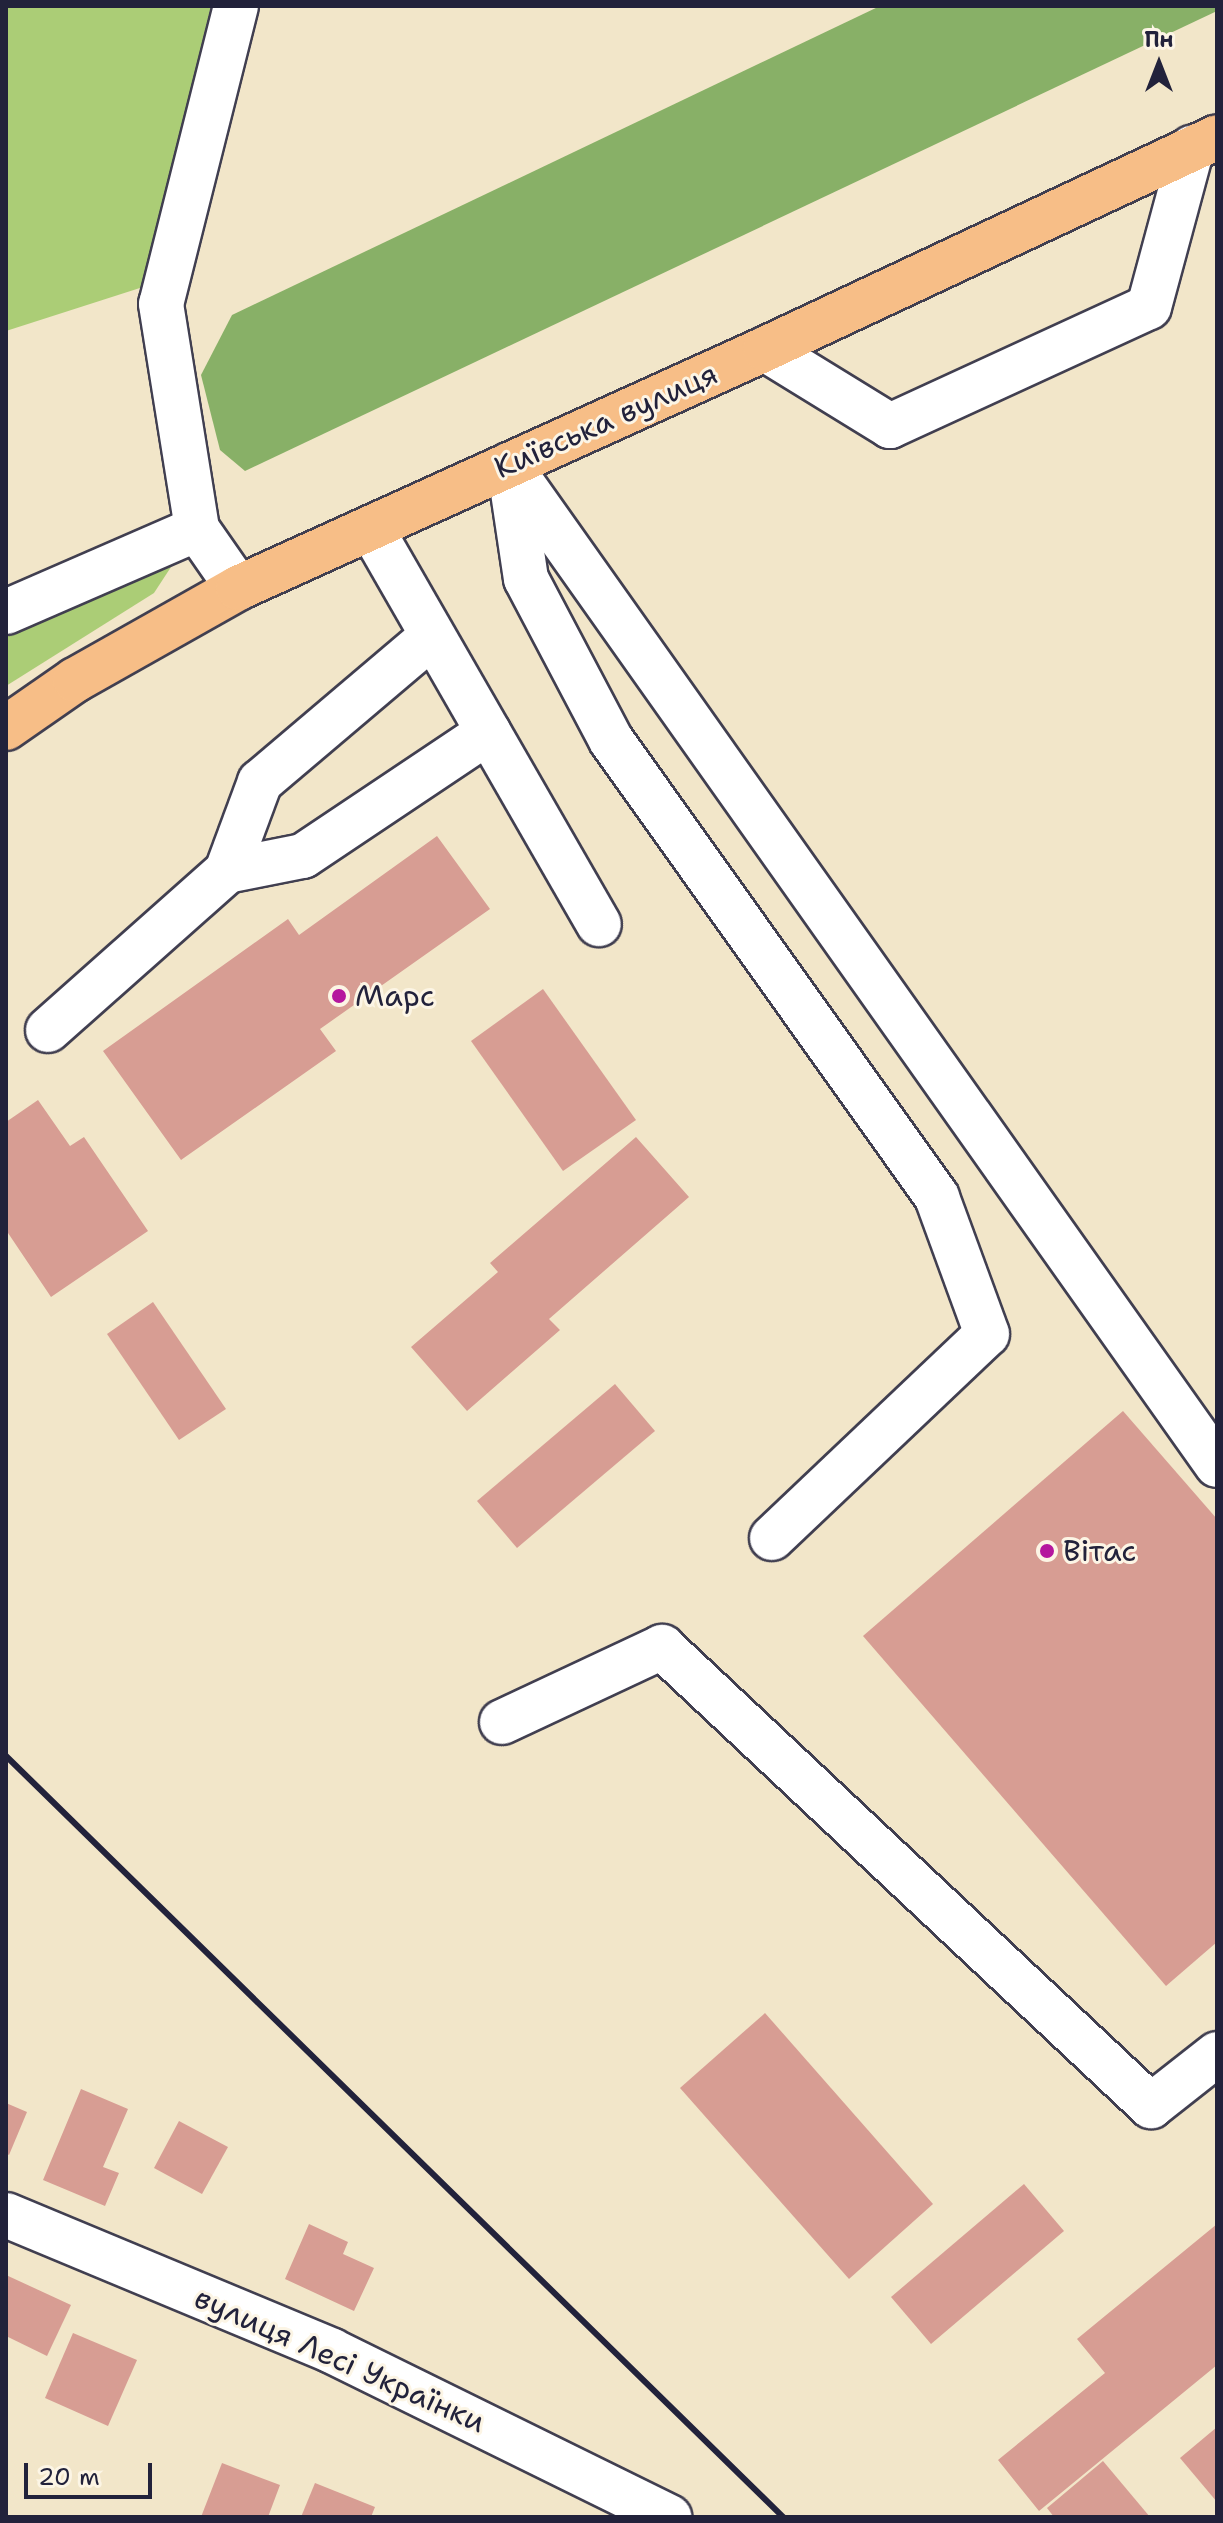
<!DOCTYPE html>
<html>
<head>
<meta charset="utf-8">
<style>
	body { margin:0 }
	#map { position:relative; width:1223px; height:2523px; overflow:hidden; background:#f2e6c9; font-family:"Shantell Sans",sans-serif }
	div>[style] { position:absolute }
	.green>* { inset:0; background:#abcd76 }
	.forest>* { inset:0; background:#88b067 }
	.building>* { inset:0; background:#d79d93 }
	.roads { filter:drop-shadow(2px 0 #413f50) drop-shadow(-2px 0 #413f50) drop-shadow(0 2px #413f50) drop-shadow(0 -2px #413f50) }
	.minor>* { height:44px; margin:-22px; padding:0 22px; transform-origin:22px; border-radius:22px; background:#fff }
	.highway>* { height:44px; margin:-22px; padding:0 22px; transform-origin:22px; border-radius:22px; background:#f7be87 }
	.rail>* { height:6px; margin:-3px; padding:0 3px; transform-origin:3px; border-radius:3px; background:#22223b }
	.dots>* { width:22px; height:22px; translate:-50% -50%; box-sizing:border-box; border:4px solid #fcf5e5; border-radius:50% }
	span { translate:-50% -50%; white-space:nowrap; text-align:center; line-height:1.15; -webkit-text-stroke:6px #fcf5e5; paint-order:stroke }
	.street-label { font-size:30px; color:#22223b }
	.poi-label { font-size:30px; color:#22223b }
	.left { translate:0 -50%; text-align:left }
	.frame { position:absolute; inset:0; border:8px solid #22223b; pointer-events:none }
	.north { position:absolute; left:1119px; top:24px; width:80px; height:80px; -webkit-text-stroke:6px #fcf5e5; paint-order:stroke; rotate:0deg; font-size:22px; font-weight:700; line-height:32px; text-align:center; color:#22223b }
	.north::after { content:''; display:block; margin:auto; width:28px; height:36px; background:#22223b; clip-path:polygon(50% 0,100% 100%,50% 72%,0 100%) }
	.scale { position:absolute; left:24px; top:2463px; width:128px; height:36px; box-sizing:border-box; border:4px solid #22223b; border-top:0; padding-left:10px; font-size:24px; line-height:28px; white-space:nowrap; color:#22223b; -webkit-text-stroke:6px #fcf5e5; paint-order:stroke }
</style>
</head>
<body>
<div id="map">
	<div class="green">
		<div style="clip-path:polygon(6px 6px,211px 6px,143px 287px,6px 331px)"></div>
		<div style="clip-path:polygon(155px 563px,171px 567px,154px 593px,6px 686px,6px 632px)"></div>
	</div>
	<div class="forest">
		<div style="clip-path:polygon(880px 6px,1217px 6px,1217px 11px,245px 471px,220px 450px,201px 375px,232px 315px)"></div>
	</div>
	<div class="building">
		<div style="clip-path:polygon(437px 836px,490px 909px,320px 1029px,336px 1051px,181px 1160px,103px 1051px,288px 919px,299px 935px)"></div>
		<div style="clip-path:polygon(543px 989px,636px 1120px,563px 1171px,471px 1041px)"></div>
		<div style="clip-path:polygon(38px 1100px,70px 1146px,84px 1137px,148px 1231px,51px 1297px,6px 1230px,6px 1122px)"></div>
		<div style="clip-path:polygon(636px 1137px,689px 1197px,549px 1319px,560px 1330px,467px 1411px,411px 1347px,498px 1272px,490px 1263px)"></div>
		<div style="clip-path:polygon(153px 1302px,226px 1409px,179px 1440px,107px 1334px)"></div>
		<div style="clip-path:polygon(615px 1384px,655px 1431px,517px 1548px,477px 1501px)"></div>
		<div style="clip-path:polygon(1123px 1411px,1217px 1519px,1217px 1942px,1166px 1986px,863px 1636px)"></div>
		<div style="clip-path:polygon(765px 2013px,933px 2204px,849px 2279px,680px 2088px)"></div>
		<div style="clip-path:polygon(81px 2089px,128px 2109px,103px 2167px,119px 2173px,105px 2206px,43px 2180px)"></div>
		<div style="clip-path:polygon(6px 2103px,27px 2112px,9px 2155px,6px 2153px)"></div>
		<div style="clip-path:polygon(179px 2121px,228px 2147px,202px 2194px,154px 2168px)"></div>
		<div style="clip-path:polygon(1024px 2184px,1064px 2231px,931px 2344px,891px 2297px)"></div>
		<div style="clip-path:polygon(309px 2224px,348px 2242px,343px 2254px,374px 2268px,354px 2311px,285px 2279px)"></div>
		<div style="clip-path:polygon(1217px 2224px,1217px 2365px,1039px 2511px,998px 2460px,1105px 2373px,1077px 2339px)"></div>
		<div style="clip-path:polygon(6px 2275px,71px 2305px,47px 2356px,6px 2336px)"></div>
		<div style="clip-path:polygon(73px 2333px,137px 2360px,108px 2426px,45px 2398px)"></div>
		<div style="clip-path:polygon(1217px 2427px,1217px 2502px,1180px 2458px)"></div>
		<div style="clip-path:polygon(1103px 2461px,1150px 2517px,1054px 2517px,1047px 2508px)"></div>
		<div style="clip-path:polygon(222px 2463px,280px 2485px,268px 2517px,201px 2517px)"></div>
		<div style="clip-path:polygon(315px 2483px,375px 2507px,371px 2517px,301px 2517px)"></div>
	</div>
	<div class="roads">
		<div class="minor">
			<div style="left:236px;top:6px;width:307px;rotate:104.1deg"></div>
			<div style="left:161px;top:304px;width:228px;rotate:80.9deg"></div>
			<div style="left:197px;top:529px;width:72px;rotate:55.2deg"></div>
			<div style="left:765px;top:349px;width:147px;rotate:31.6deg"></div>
			<div style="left:890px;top:426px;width:285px;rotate:-24.7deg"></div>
			<div style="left:1149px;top:307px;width:165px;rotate:-74.9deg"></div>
			<div style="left:371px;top:528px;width:457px;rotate:60.1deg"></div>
			<div style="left:6px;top:612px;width:208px;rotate:-23.5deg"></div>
			<div style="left:227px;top:871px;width:77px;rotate:-11.2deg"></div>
			<div style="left:303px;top:856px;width:223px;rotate:-33.8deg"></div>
			<div style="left:48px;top:1030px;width:239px;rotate:-41.6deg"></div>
			<div style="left:227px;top:871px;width:95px;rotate:-69.7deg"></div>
			<div style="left:260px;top:782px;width:224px;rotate:-40.3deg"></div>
			<div style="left:772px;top:1538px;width:296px;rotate:-43.5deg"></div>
			<div style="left:987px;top:1334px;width:146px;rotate:-110.1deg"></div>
			<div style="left:937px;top:1197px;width:561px;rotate:-125.5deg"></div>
			<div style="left:611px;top:740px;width:182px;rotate:-117.8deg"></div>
			<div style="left:526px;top:579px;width:115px;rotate:-98.5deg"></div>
			<div style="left:509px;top:465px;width:1225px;rotate:54.7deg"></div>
			<div style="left:502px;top:1722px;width:177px;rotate:-25.1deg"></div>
			<div style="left:662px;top:1647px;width:671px;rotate:43.19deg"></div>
			<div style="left:1151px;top:2106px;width:84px;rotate:-38.2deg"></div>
			<div style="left:6px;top:2215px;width:353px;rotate:22.6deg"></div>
			<div style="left:332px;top:2351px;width:376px;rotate:26.2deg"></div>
		</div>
		<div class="highway">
			<div style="left:6px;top:728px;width:84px;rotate:-34.8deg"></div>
			<div style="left:75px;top:680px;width:187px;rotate:-29.4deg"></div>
			<div style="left:238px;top:588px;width:579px;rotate:-24.39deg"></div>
			<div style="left:765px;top:349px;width:499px;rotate:-25.1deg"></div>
		</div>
	</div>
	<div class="rail">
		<div style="left:6px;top:1756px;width:1088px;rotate:44.4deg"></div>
	</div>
	<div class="dots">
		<div style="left:339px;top:996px;background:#b5179e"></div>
		<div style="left:1047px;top:1551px;background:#b5179e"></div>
	</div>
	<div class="street-label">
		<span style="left:606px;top:421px;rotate:-24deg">Київська вулиця</span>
		<span style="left:340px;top:2360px;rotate:24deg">вулиця Лесі Українки</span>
	</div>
	<div class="poi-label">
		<span class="left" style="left:355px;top:996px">Марс</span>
		<span class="left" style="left:1063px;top:1551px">Вітас</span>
	</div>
	<div class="frame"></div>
	<div class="north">Пн</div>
	<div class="scale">20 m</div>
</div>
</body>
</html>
